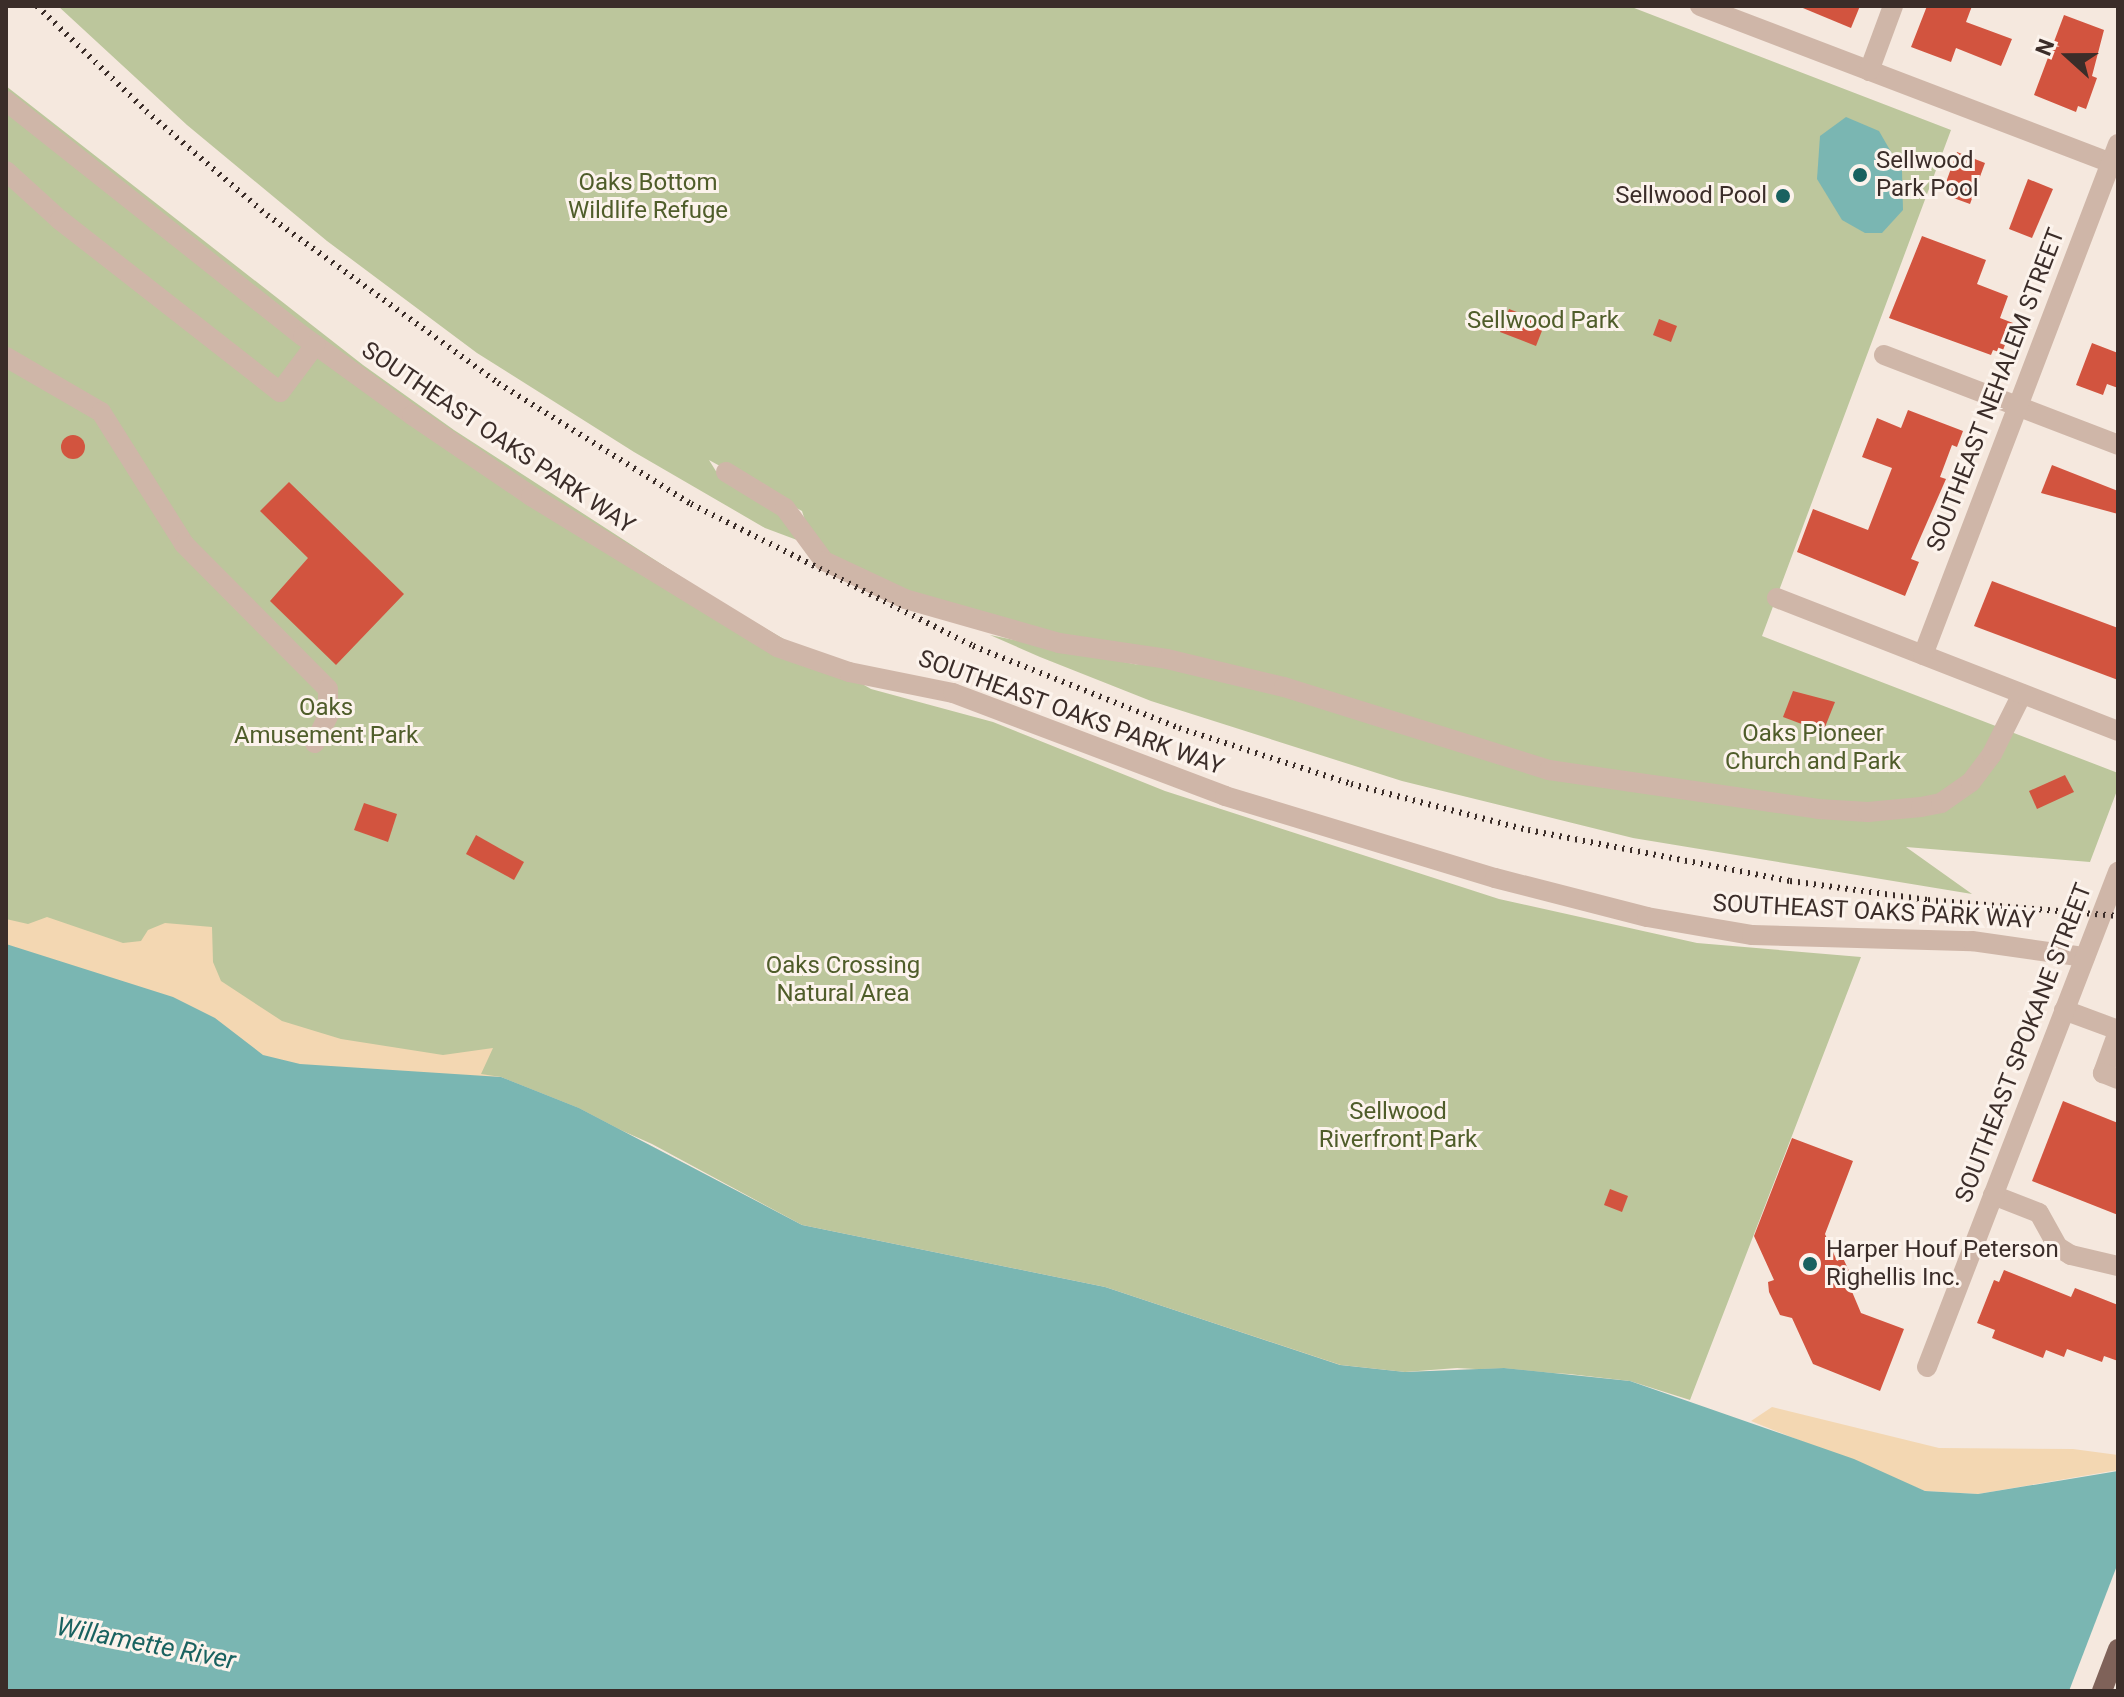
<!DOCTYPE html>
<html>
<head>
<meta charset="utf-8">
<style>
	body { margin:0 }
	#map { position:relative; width:2124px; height:1697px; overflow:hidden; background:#f5e8de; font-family:Roboto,sans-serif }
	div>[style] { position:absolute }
	.green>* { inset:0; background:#bcc69c }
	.sand>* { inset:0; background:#f3d7b2 }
	.water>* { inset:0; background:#7ab6b2 }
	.pier>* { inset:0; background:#f5e8de }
	.building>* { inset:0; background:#d2543f }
	.round { border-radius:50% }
	.minor>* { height:20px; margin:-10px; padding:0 10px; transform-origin:10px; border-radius:10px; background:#cfb6a8 }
	.major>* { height:20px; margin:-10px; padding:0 10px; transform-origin:10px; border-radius:10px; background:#7f6259 }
	.rail>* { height:6px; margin-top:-3px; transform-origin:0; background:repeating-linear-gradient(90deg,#3b2d29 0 2px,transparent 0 8px) }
	.dots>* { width:22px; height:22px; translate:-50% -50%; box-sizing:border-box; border:4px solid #fcf3ec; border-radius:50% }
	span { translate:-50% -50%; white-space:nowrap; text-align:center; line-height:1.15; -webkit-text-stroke:6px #fcf3ec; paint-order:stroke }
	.poi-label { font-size:24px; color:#3b2d29 }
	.left { translate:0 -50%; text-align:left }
	.right { translate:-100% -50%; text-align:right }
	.park-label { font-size:24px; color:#4f5d2a }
	.street-label { font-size:24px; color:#3b2d29 }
	.water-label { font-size:26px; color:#196260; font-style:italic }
	.frame { position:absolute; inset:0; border:8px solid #3b2d29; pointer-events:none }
	.north { position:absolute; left:2028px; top:16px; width:80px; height:80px; -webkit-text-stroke:6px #fcf3ec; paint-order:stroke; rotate:291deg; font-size:22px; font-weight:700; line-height:32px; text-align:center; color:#3b2d29 }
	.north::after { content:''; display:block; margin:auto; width:28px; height:36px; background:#3b2d29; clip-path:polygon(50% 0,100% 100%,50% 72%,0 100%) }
</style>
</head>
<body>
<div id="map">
	<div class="green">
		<div style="clip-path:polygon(58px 6px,1629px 6px,1951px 130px,1762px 636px,2118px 773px,2118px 788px,2090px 862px,1906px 847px,1972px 894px,1633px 838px,1402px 781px,1151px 701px,1040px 657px,990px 635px,1139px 665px,910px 595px,831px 556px,807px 527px,802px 511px,709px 460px,719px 476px,778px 513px,797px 540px,765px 528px,634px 452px,477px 353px,327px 241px,187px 125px)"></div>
		<div style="clip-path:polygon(6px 86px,363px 365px,454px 430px,723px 604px,871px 689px,993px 722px,1165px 791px,1499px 899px,1697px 943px,1861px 957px,1690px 1400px,1630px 1381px,1569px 1374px,1457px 1368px,1405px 1372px,1340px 1365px,1105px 1287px,802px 1225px,652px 1144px,501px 1077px,299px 1064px,263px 1055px,6px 944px)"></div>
	</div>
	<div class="sand">
		<div style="clip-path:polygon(47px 917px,123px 943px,141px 941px,148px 930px,165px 923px,212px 927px,213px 962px,221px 981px,282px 1021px,341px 1039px,443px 1055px,493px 1048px,481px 1074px,501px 1077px,579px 1108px,802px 1225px,1105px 1287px,1341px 1365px,1405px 1372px,1504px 1368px,1630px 1381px,1243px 1369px,309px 1073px,6px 957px,6px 919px,28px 924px)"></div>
		<div style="clip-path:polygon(1772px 1407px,1939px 1448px,2073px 1449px,2118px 1455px,2118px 1470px,1978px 1494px,1925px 1491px,1751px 1421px)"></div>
	</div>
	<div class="water">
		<div style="clip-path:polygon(1846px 117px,1879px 131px,1902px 171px,1903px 210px,1882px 233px,1865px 233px,1842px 220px,1817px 179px,1820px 136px)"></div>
		<div style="clip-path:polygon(6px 944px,173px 997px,215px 1018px,263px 1055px,300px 1064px,501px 1077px,579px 1108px,802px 1225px,1105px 1287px,1340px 1365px,1405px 1372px,1504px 1368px,1630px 1381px,1854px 1459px,1925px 1491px,1978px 1494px,2118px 1471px,2118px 1691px,6px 1691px)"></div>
	</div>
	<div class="pier">
		<div style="clip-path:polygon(2118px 1563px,2118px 1691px,2069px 1691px)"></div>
	</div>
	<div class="building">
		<div style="clip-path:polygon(1798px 6px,1860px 6px,1851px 28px)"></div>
		<div style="clip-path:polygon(1927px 6px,1972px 6px,1966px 22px,2012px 39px,2001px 66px,1956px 48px,1951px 62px,1911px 47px)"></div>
		<div style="clip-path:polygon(2064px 15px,2104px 30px,2092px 76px,2097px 78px,2086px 109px,2078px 106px,2076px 112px,2034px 95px)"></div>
		<div style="clip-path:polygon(1957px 152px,1985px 163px,1970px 204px,1948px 196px,1951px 187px,1945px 185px)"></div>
		<div style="clip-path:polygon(2028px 179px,2053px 189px,2032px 238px,2009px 229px)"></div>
		<div style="clip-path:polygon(1922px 236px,1986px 260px,1977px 284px,2008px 296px,2000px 318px,2013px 323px,2002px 353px,1993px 350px,1991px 355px,1889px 318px)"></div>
		<div style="clip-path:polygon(1509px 309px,1545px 323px,1536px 346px,1500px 332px)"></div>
		<div style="clip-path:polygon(1659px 319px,1677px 326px,1671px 342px,1653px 335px)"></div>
		<div style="clip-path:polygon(2092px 343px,2118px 353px,2118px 388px,2107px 384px,2103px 395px,2076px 385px)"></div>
		<div style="clip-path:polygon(1908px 410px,1963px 431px,1957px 447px,1952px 445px,1940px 477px,1946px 479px,1911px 559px,1919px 562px,1905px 596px,1797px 552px,1813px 509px,1868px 530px,1892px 468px,1862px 457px,1877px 418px,1901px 428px)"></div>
		<div class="round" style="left:61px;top:435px;width:24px;height:24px"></div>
		<div style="clip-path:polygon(2052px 465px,2118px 491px,2118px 514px,2041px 493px)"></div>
		<div style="clip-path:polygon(289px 482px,404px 594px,336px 665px,270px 601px,308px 558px,260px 511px)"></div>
		<div style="clip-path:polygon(1992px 581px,2118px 628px,2118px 680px,1974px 626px)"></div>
		<div style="clip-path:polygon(1793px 691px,1835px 702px,1823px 732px,1783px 717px)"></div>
		<div style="clip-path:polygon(2065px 775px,2074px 792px,2037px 809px,2029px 791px)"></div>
		<div style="clip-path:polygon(364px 803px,397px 814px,388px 842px,354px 830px)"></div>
		<div style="clip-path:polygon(476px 835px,524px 862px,514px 880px,466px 854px)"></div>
		<div style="clip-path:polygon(2063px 1101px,2118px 1123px,2118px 1215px,2032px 1181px)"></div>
		<div style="clip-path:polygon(1792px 1138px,1853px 1161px,1825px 1234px,1837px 1261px,1843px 1258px,1855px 1284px,1850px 1287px,1861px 1313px,1904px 1329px,1880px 1391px,1813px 1364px,1792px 1318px,1780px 1315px,1769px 1292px,1768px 1282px,1774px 1280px,1754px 1236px)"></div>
		<div style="clip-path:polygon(1610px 1189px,1628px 1196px,1622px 1212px,1604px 1205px)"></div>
		<div style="clip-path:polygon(2004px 1270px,2071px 1297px,2075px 1288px,2118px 1305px,2118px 1361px,2104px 1356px,2102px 1362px,2067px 1349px,2064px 1357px,2046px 1350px,2043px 1358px,1992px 1338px,1995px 1330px,1977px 1323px,1994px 1280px,1999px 1282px)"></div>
	</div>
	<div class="minor">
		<div style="left:1700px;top:6px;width:448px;rotate:20.9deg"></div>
		<div style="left:1869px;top:71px;width:69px;rotate:-69.7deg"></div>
		<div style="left:6px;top:101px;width:379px;rotate:38.4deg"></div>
		<div style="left:303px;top:336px;width:135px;rotate:35.9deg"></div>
		<div style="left:412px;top:415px;width:144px;rotate:34.2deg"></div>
		<div style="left:531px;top:496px;width:289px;rotate:31.5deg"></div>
		<div style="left:777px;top:647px;width:76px;rotate:19.1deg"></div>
		<div style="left:849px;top:672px;width:106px;rotate:11.4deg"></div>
		<div style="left:953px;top:693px;width:291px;rotate:20.7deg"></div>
		<div style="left:1225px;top:796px;width:282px;rotate:16.9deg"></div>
		<div style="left:1495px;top:878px;width:157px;rotate:14.4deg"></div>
		<div style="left:1647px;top:917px;width:107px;rotate:9.7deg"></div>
		<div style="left:1752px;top:935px;width:220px;rotate:1.6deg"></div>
		<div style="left:1972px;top:941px;width:114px;rotate:8.1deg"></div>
		<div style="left:6px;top:171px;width:73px;rotate:42.2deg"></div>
		<div style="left:60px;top:220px;width:279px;rotate:38deg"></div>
		<div style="left:280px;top:392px;width:59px;rotate:-53.3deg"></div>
		<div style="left:1884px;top:355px;width:251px;rotate:21deg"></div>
		<div style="left:6px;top:357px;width:110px;rotate:30.1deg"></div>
		<div style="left:101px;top:412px;width:156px;rotate:57.8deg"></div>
		<div style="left:184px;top:544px;width:204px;rotate:45.2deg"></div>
		<div style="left:328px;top:689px;width:27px;rotate:90deg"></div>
		<div style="left:328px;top:716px;width:30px;rotate:116deg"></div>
		<div style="left:726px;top:472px;width:69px;rotate:31.4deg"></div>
		<div style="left:785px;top:508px;width:66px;rotate:53.7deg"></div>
		<div style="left:824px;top:561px;width:89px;rotate:25.1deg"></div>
		<div style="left:905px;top:599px;width:160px;rotate:15.9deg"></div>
		<div style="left:1059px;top:643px;width:109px;rotate:8.4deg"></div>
		<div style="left:1167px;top:659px;width:120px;rotate:13.5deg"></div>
		<div style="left:1284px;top:687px;width:278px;rotate:17.4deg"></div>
		<div style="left:1549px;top:770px;width:272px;rotate:8.2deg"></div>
		<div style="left:1818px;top:809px;width:50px;rotate:3.4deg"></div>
		<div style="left:1868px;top:812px;width:53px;rotate:-5.4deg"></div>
		<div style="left:1921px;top:807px;width:20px;rotate:-11deg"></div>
		<div style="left:1941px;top:803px;width:37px;rotate:-35deg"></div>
		<div style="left:1971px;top:782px;width:35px;rotate:-53deg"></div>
		<div style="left:1992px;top:754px;width:67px;rotate:-63.4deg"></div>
		<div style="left:1777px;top:598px;width:366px;rotate:21.3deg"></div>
		<div style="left:1923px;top:655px;width:547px;rotate:-69.11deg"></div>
		<div style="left:2064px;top:1010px;width:58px;rotate:20.3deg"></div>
		<div style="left:2118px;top:1032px;width:44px;rotate:110.1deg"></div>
		<div style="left:2103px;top:1073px;width:16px;rotate:22deg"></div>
		<div style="left:1993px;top:1195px;width:49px;rotate:21.4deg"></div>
		<div style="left:2039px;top:1213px;width:39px;rotate:61deg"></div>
		<div style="left:2058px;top:1247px;width:15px;rotate:32deg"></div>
		<div style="left:2071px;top:1255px;width:48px;rotate:13.2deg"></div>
		<div style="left:1927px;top:1367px;width:531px;rotate:-68.9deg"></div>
	</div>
	<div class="major">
		<div style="left:2102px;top:1691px;width:45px;rotate:-69.1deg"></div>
	</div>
	<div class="rail">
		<div style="left:37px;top:6px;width:151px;rotate:43.9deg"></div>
		<div style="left:146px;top:111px;width:160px;rotate:40.7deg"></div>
		<div style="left:267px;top:215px;width:286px;rotate:36deg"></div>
		<div style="left:498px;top:383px;width:228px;rotate:32.1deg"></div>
		<div style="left:691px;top:504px;width:316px;rotate:26.7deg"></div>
		<div style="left:973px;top:646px;width:222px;rotate:21.7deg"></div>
		<div style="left:1179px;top:728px;width:181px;rotate:18deg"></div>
		<div style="left:1351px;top:784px;width:183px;rotate:14.6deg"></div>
		<div style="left:1528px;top:830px;width:267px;rotate:11deg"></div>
		<div style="left:1790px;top:881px;width:139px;rotate:7.8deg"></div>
		<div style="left:1928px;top:900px;width:191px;rotate:4.8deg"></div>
	</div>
	<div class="dots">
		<div style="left:1860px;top:175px;background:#196260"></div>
		<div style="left:1783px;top:196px;background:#196260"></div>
		<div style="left:1810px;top:1264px;background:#196260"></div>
	</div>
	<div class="poi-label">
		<span class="left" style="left:1876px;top:175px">Sellwood<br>Park Pool</span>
		<span class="right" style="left:1767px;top:196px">Sellwood Pool</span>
		<span class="left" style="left:1826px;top:1264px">Harper Houf Peterson<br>Righellis Inc.</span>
	</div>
	<div class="park-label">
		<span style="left:648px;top:197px">Oaks Bottom<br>Wildlife Refuge</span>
		<span style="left:1543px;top:321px">Sellwood Park</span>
		<span style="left:326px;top:722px">Oaks<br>Amusement Park</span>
		<span style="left:1813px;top:748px">Oaks Pioneer<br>Church and Park</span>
		<span style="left:843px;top:980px">Oaks Crossing<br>Natural Area</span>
		<span style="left:1398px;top:1126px">Sellwood<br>Riverfront Park</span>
	</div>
	<div class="street-label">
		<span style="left:1996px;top:390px;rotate:-69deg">SOUTHEAST NEHALEM STREET</span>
		<span style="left:498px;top:438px;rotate:34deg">SOUTHEAST OAKS PARK WAY</span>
		<span style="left:1071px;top:713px;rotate:20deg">SOUTHEAST OAKS PARK WAY</span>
		<span style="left:1874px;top:912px;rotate:3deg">SOUTHEAST OAKS PARK WAY</span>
		<span style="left:2024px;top:1043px;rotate:-69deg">SOUTHEAST SPOKANE STREET</span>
	</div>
	<div class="water-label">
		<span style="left:146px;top:1644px;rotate:11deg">Willamette River</span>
	</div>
	<div class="frame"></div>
	<div class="north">N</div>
</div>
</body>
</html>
